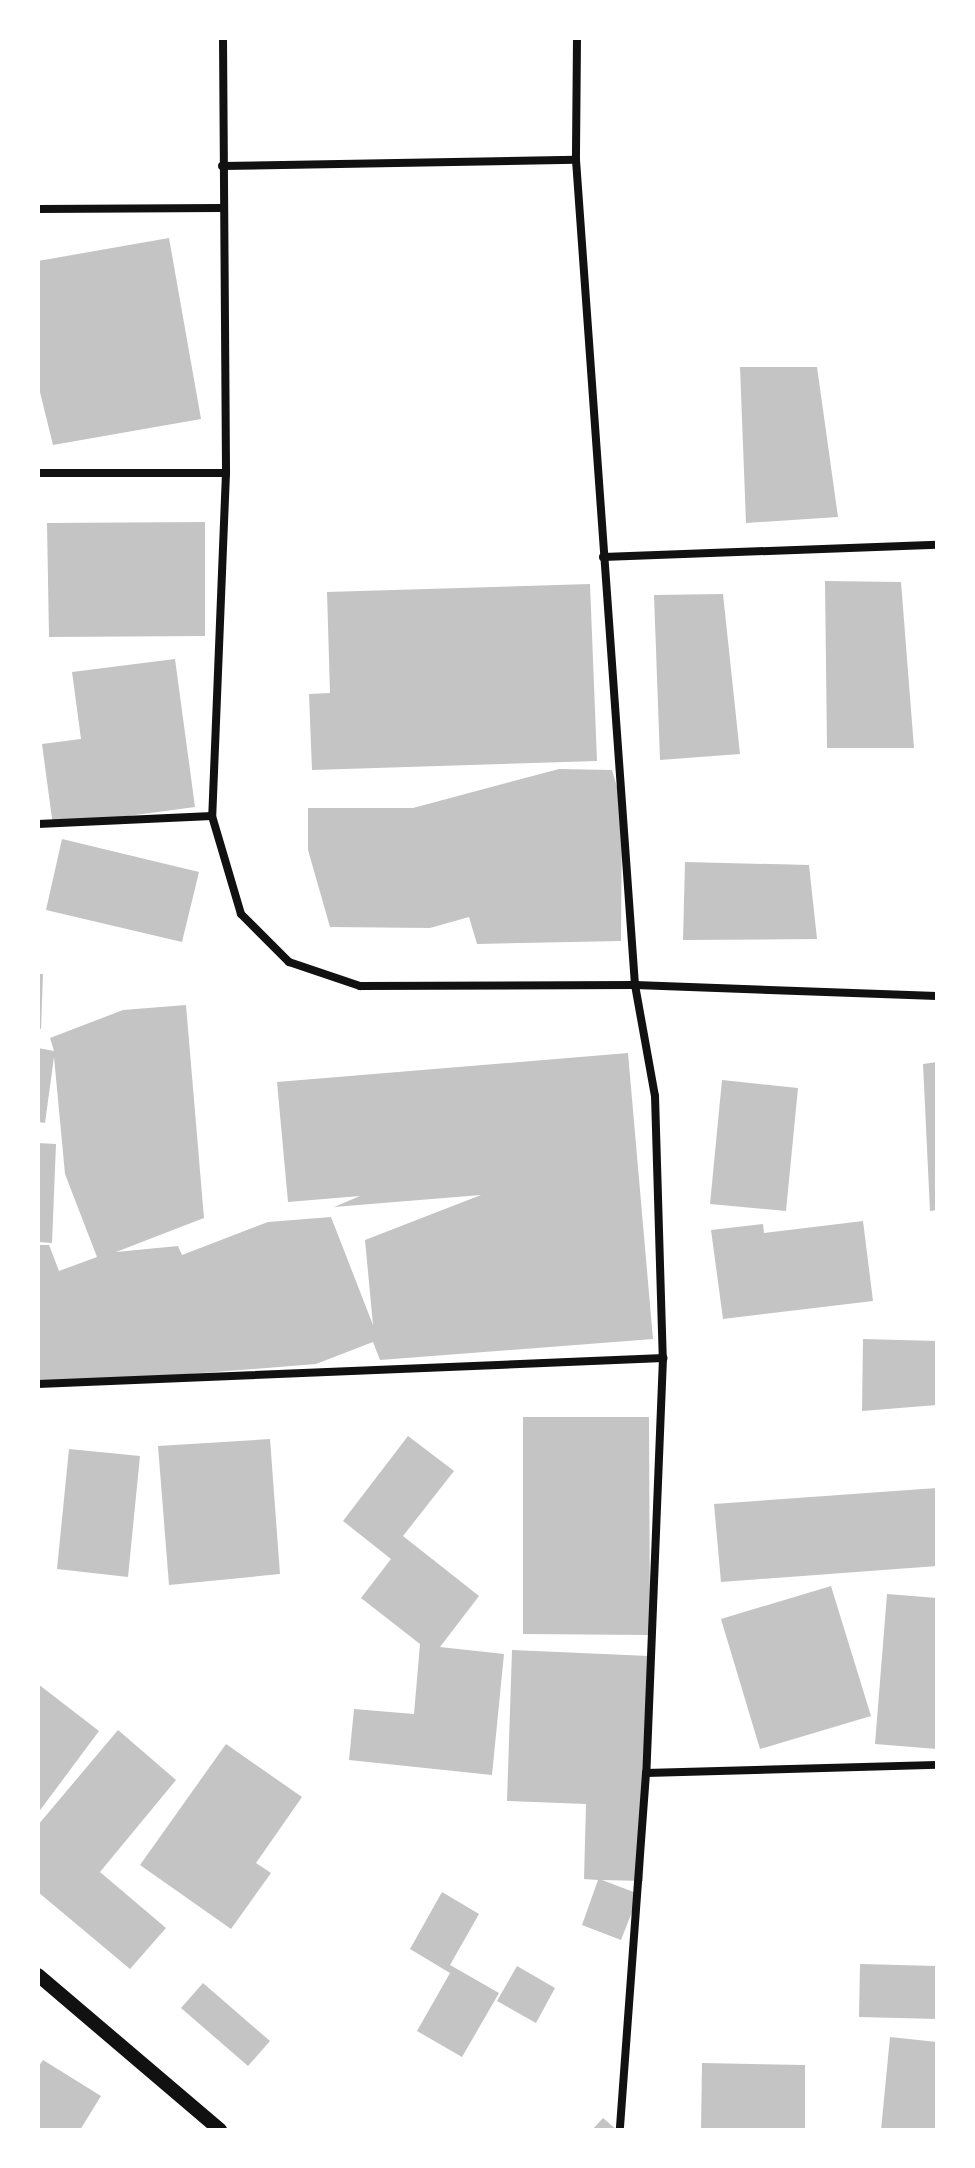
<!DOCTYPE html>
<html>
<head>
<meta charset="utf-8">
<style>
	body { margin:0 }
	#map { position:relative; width:975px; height:2168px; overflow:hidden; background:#fff; font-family:Cabin,sans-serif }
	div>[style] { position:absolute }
	.building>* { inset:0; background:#c4c4c4 }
	.minor>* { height:8px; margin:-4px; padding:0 4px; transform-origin:4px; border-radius:4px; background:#111 }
	.tertiary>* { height:14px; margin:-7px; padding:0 7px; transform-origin:7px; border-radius:7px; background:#111 }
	span { translate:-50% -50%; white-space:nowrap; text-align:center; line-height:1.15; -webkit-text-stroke:8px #fff; paint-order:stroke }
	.frame { position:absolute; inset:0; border:40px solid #fff; pointer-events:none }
</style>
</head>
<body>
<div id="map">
	<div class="building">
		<div style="clip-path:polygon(169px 238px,201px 419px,53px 445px,38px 384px,38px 261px)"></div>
		<div style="clip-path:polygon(740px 367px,817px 367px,838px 517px,746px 523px)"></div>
		<div style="clip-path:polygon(205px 522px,205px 636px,49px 637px,47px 523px)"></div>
		<div style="clip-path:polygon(825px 581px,901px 582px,914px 748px,827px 748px)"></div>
		<div style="clip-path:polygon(590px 584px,597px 761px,312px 770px,309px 694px,330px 693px,327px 592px)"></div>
		<div style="clip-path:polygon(723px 594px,740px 754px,660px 760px,654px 595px)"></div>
		<div style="clip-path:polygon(175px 659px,195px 807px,53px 826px,42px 744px,81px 739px,72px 672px)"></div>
		<div style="clip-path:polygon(559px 769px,612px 770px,622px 804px,621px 941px,477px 944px,469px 917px,430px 928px,330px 927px,308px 850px,308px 808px,413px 808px)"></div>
		<div style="clip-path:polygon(62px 839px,199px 872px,182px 942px,46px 910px)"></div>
		<div style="clip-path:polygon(685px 862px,809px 865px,817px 939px,683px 940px)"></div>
		<div style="clip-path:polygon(38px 974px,43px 974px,41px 1029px,38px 1029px)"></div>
		<div style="clip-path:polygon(186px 1005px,204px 1218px,116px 1252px,178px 1246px,182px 1255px,268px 1222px,331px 1217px,373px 1325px,365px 1240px,481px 1195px,334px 1207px,360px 1196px,288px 1202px,277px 1082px,628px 1053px,653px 1339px,380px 1360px,373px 1342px,316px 1364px,38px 1386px,38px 1245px,49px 1245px,59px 1271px,97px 1257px,65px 1174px,54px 1057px,45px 1123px,38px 1122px,38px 1048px,54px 1051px,50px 1038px,123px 1010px)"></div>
		<div style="clip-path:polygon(937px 1062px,937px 1210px,930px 1211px,923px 1064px)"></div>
		<div style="clip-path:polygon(722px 1080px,798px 1088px,786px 1211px,710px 1204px)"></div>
		<div style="clip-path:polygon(38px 1143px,56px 1144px,52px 1243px,38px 1242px)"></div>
		<div style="clip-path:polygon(863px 1221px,873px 1301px,723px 1319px,711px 1230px,763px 1224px,764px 1233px)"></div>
		<div style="clip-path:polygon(863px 1339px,937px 1341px,937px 1405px,862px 1411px)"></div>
		<div style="clip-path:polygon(523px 1417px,649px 1417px,650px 1635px,523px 1634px)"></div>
		<div style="clip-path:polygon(408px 1436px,454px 1471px,403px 1536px,479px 1596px,440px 1647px,504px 1654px,492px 1775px,349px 1760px,354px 1709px,414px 1714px,420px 1644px,361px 1598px,391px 1559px,343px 1521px)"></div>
		<div style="clip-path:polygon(270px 1439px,280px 1574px,169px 1585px,158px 1446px)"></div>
		<div style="clip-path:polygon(69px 1449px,140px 1456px,128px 1577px,57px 1569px)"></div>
		<div style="clip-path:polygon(937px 1488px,937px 1566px,721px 1582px,714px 1504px)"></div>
		<div style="clip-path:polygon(831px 1586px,871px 1716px,760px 1749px,721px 1619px)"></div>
		<div style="clip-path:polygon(887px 1594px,937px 1598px,937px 1749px,875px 1744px)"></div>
		<div style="clip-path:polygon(512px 1650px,649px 1656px,643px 1881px,602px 1880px,639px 1894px,621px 1940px,582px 1925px,598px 1880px,584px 1879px,586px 1804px,507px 1801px)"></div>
		<div style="clip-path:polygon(38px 1684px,99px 1731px,38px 1813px)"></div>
		<div style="clip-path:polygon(118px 1730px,176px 1780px,100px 1872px,166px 1928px,130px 1969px,38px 1892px,38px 1825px)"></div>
		<div style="clip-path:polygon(226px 1744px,302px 1797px,256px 1863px,271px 1873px,231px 1929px,140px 1865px)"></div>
		<div style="clip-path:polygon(442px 1892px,479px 1914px,450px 1965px,499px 1993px,462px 2057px,417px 2031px,450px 1973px,410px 1949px)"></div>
		<div style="clip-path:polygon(860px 1964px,937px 1966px,937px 2019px,859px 2017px)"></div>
		<div style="clip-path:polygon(517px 1966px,555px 1988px,536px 2023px,497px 2001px)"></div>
		<div style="clip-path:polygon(203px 1983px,270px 2041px,248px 2066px,181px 2008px)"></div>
		<div style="clip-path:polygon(890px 2037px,937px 2042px,937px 2130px,881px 2130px)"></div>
		<div style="clip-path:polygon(43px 2060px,101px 2096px,80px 2130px,38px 2130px,38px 2067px)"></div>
		<div style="clip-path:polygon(702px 2063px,805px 2065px,805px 2130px,701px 2130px)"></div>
		<div style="clip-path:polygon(603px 2118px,617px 2130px,592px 2130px)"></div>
	</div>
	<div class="minor">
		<div style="left:223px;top:38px;width:435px;rotate:89.6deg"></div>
		<div style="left:226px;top:473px;width:343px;rotate:92.3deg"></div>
		<div style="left:212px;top:816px;width:102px;rotate:73.5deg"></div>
		<div style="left:241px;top:914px;width:68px;rotate:45deg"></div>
		<div style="left:289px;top:962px;width:75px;rotate:18.7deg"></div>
		<div style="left:360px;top:986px;width:275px;rotate:-0.2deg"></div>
		<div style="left:635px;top:985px;width:302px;rotate:2.1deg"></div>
		<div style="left:577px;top:38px;width:122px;rotate:90.5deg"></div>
		<div style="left:576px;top:160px;width:827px;rotate:85.91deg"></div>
		<div style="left:635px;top:985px;width:113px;rotate:79.8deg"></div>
		<div style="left:655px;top:1096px;width:262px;rotate:88.3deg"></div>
		<div style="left:663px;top:1358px;width:415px;rotate:92.3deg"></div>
		<div style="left:646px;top:1773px;width:358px;rotate:94.2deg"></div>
		<div style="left:222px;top:166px;width:354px;rotate:-1deg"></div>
		<div style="left:38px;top:209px;width:184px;rotate:-0.3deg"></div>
		<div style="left:38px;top:473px;width:188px"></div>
		<div style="left:603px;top:557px;width:334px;rotate:-2.1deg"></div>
		<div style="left:38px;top:824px;width:174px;rotate:-2.6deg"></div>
		<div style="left:38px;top:1384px;width:626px;rotate:-2.38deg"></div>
		<div style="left:646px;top:1773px;width:291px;rotate:-1.6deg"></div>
	</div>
	<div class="tertiary">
		<div style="left:38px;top:1975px;width:239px;rotate:40.4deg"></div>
	</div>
	<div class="frame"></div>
</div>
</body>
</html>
